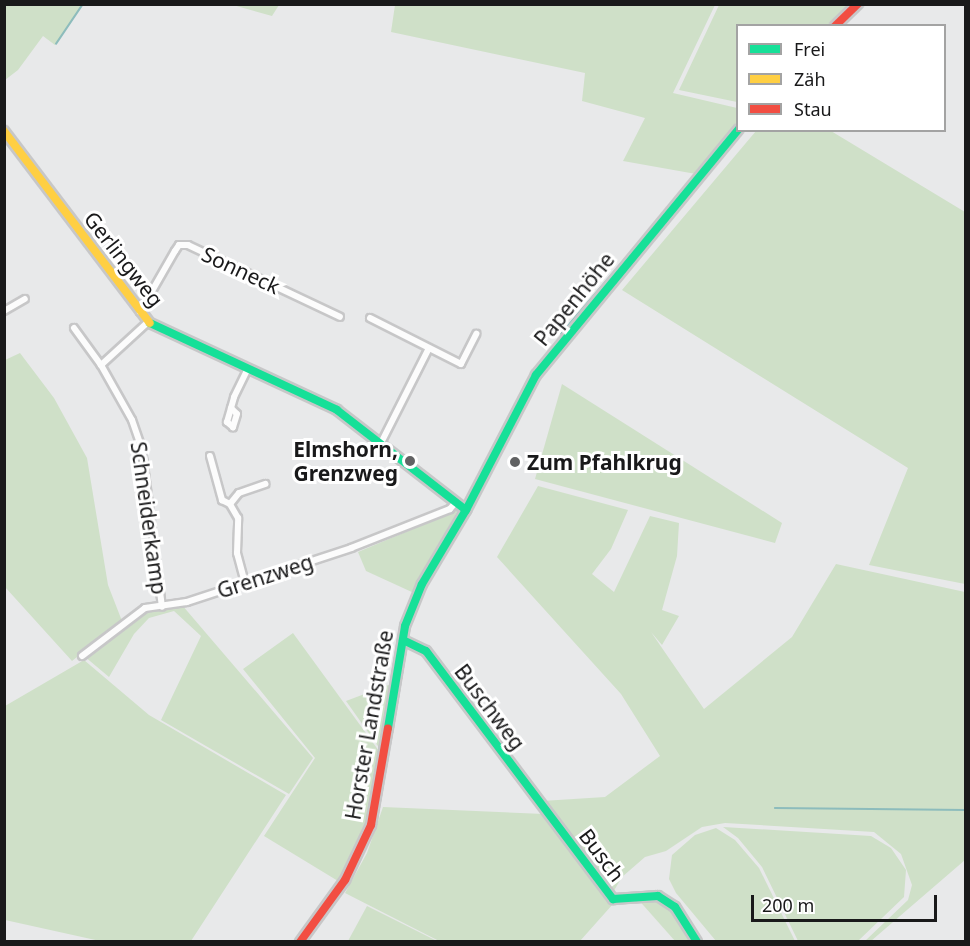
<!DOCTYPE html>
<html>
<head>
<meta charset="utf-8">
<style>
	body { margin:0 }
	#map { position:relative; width:970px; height:946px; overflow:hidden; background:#e8e9ea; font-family:"Noto Sans",sans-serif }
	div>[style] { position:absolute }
	.green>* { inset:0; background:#cfe0c8 }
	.stream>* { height:1.5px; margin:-0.75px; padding:0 0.75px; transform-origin:0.75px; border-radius:0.75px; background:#8dbcbc }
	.roads { filter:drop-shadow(2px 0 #c7c7c8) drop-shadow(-2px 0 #c7c7c8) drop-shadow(0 2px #c7c7c8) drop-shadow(0 -2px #c7c7c8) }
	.street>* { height:6px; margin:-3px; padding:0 3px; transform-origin:3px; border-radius:3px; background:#fcfcfc }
	.fast>* { height:8px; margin:-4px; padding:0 4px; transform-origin:4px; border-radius:4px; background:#16e098 }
	.slow>* { height:8px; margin:-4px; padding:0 4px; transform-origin:4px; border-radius:4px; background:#ffcf43 }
	.jam>* { height:8px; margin:-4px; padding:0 4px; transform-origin:4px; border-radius:4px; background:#f24e42 }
	.dots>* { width:16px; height:16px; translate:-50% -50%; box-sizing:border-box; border:3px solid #fff; border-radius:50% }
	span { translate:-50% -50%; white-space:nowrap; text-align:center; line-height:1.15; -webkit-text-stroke:6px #fff; paint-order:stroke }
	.street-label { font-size:21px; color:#19191a }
	.poi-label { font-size:21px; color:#19191a; font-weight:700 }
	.right { translate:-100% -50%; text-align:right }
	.left { translate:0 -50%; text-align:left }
	.frame { position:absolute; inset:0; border:6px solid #19191a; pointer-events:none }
	.legend { position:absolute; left:736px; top:24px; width:210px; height:108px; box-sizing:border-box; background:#fff; border:2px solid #a3a3a3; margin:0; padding:8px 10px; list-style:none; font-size:18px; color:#19191a }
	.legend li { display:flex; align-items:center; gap:12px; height:30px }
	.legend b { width:30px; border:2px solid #a3a3a3 }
	.scale { position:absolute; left:751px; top:895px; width:186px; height:27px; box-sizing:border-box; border:3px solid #19191a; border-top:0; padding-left:8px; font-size:18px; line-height:21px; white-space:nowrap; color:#19191a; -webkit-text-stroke:4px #fff; paint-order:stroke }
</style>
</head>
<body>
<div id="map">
	<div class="green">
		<div style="clip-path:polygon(4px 5px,5px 4px,82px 5px,55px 45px,43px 36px,18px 70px,5px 80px)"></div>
		<div style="clip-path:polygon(233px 5px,279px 5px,272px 16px)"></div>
		<div style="clip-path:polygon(395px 5px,715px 5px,673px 93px,737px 108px,737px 125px,696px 174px,623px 161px,645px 118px,582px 101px,585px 73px,391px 32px)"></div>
		<div style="clip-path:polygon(719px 5px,719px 4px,850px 5px,828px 25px,738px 26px,737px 102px,679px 90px)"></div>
		<div style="clip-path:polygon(756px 131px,831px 131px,965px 212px,965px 584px,869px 565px,908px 468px,622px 290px)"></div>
		<div style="clip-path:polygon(20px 353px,54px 398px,87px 458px,108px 585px,122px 621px,72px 661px,5px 587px,5px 360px)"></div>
		<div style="clip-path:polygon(562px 384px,782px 523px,775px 543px,535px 479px)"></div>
		<div style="clip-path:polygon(538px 486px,628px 510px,611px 549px,592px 574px,614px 592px,650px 516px,679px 523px,677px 556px,662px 610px,679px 616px,662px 645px,651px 632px,704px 709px,792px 637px,836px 564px,965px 592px,965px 860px,871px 941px,865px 941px,908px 900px,912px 885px,901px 854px,874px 832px,725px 823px,702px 827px,666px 851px,645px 857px,622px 877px,612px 894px,542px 801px,605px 797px,660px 756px,621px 694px,497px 557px)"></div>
		<div style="clip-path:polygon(458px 510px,414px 593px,366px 571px,358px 552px)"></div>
		<div style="clip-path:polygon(182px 605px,313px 758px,289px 794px,161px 720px,201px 636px,174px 611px,149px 618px,134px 634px,109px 677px,84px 656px,138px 615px)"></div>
		<div style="clip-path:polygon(293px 633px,379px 751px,375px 793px,356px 852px,338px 881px,264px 836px,315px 758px,243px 669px)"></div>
		<div style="clip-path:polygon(84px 660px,149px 715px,286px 795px,191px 941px,100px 941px,5px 920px,5px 706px)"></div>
		<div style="clip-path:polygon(391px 684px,380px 749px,346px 701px)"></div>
		<div style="clip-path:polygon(383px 807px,544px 814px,613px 904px,580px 941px,441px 942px,345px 893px,367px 853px)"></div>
		<div style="clip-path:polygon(723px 827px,871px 836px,891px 848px,906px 870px,904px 897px,858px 941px,798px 941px,762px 867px,738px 838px)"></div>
		<div style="clip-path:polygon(716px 828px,735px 840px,759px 868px,795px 941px,716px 941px,676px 893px,669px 879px,672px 855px,695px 835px)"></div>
		<div style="clip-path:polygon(636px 897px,658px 898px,674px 907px,696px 941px,675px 941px)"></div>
		<div style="clip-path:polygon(367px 906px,437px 941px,348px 941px)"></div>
	</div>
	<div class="stream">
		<div style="left:830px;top:26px;width:30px;rotate:-46deg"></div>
		<div style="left:56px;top:44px;width:48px;rotate:-56deg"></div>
		<div style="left:561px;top:334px;width:143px;rotate:-49.5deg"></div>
		<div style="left:775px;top:808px;width:191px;rotate:0.6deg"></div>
	</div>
	<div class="roads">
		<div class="street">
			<div style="left:4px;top:311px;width:24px;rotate:-30deg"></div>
			<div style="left:140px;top:312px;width:70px;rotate:-60.2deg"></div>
			<div style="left:175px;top:251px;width:7px;rotate:-56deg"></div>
			<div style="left:179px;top:245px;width:9px"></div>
			<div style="left:188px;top:245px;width:168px;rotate:25.3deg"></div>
			<div style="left:370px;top:318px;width:102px;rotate:26.8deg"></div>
			<div style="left:461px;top:364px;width:34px;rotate:-63deg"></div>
			<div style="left:148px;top:322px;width:64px;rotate:137.5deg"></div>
			<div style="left:101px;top:365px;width:63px;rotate:60.6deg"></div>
			<div style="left:132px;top:420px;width:31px;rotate:71deg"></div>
			<div style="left:142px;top:449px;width:159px;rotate:82.8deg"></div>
			<div style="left:74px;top:328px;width:46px;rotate:53.9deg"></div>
			<div style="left:231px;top:408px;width:8px;rotate:45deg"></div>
			<div style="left:237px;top:414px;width:14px;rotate:107deg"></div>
			<div style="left:233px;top:427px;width:8px;rotate:-140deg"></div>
			<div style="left:227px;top:422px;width:26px;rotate:-74deg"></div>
			<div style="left:234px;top:397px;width:32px;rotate:-64deg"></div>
			<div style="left:381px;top:443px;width:106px;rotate:-63.2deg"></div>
			<div style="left:210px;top:456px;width:46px;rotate:74.7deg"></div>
			<div style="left:222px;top:500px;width:9px;rotate:27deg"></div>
			<div style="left:245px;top:583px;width:31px;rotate:-105deg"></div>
			<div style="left:237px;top:553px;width:35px;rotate:-88deg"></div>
			<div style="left:238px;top:518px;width:16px;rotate:-120deg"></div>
			<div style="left:230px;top:504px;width:14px;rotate:-51deg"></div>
			<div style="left:239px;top:493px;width:28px;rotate:-19deg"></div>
			<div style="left:82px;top:656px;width:79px;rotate:-37.3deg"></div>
			<div style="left:145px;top:608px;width:42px;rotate:-8.1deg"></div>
			<div style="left:187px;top:602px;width:173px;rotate:-18.2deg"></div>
			<div style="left:351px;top:548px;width:106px;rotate:-21.5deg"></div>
			<div style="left:450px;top:509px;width:8px;rotate:-50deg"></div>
		</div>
		<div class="fast">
			<div style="left:150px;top:323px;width:206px;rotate:24.9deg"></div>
			<div style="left:337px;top:410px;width:163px;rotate:37.8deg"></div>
			<div style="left:403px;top:640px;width:25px;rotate:26deg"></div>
			<div style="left:426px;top:651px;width:311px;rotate:53deg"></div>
			<div style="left:613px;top:899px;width:45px;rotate:-3.8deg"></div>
			<div style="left:658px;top:896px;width:20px;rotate:33deg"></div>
			<div style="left:675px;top:907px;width:41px;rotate:57.8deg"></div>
			<div style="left:388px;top:728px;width:103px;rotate:-80.5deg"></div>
			<div style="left:405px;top:626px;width:45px;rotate:-68deg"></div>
			<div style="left:422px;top:584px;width:86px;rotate:-59.3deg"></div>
			<div style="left:466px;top:510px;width:152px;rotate:-62.6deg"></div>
			<div style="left:536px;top:375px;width:318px;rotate:-50.5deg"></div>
		</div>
		<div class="slow">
			<div style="left:4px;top:131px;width:241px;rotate:52.8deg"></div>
		</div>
		<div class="jam">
			<div style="left:835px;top:26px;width:32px;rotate:-44deg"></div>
			<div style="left:300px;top:942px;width:77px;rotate:-54deg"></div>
			<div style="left:345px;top:880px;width:61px;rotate:-64.7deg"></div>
			<div style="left:371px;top:825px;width:98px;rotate:-80.1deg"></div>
		</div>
	</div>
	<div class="dots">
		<div style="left:410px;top:461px;background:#616263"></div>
		<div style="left:515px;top:462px;background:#616263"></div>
	</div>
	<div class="street-label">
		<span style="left:124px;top:259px;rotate:52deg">Gerlingweg</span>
		<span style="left:241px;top:270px;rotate:25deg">Sonneck</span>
		<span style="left:574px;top:299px;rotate:-51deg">Papenhöhe</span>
		<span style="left:149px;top:518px;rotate:82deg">Schneiderkamp</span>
		<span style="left:265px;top:576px;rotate:-18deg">Grenzweg</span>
		<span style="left:490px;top:707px;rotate:53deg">Buschweg</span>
		<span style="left:369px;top:725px;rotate:-80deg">Horster Landstraße</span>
		<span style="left:602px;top:855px;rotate:53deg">Busch</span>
	</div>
	<div class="poi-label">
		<span class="right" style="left:398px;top:461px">Elmshorn,<br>Grenzweg</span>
		<span class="left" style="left:527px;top:462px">Zum Pfahlkrug</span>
	</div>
	<div class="frame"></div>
	<ul class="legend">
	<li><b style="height:8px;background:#16e098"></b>Frei</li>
	<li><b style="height:8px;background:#ffcf43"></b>Zäh</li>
	<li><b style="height:8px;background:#f24e42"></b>Stau</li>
	</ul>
	<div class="scale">200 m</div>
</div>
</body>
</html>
